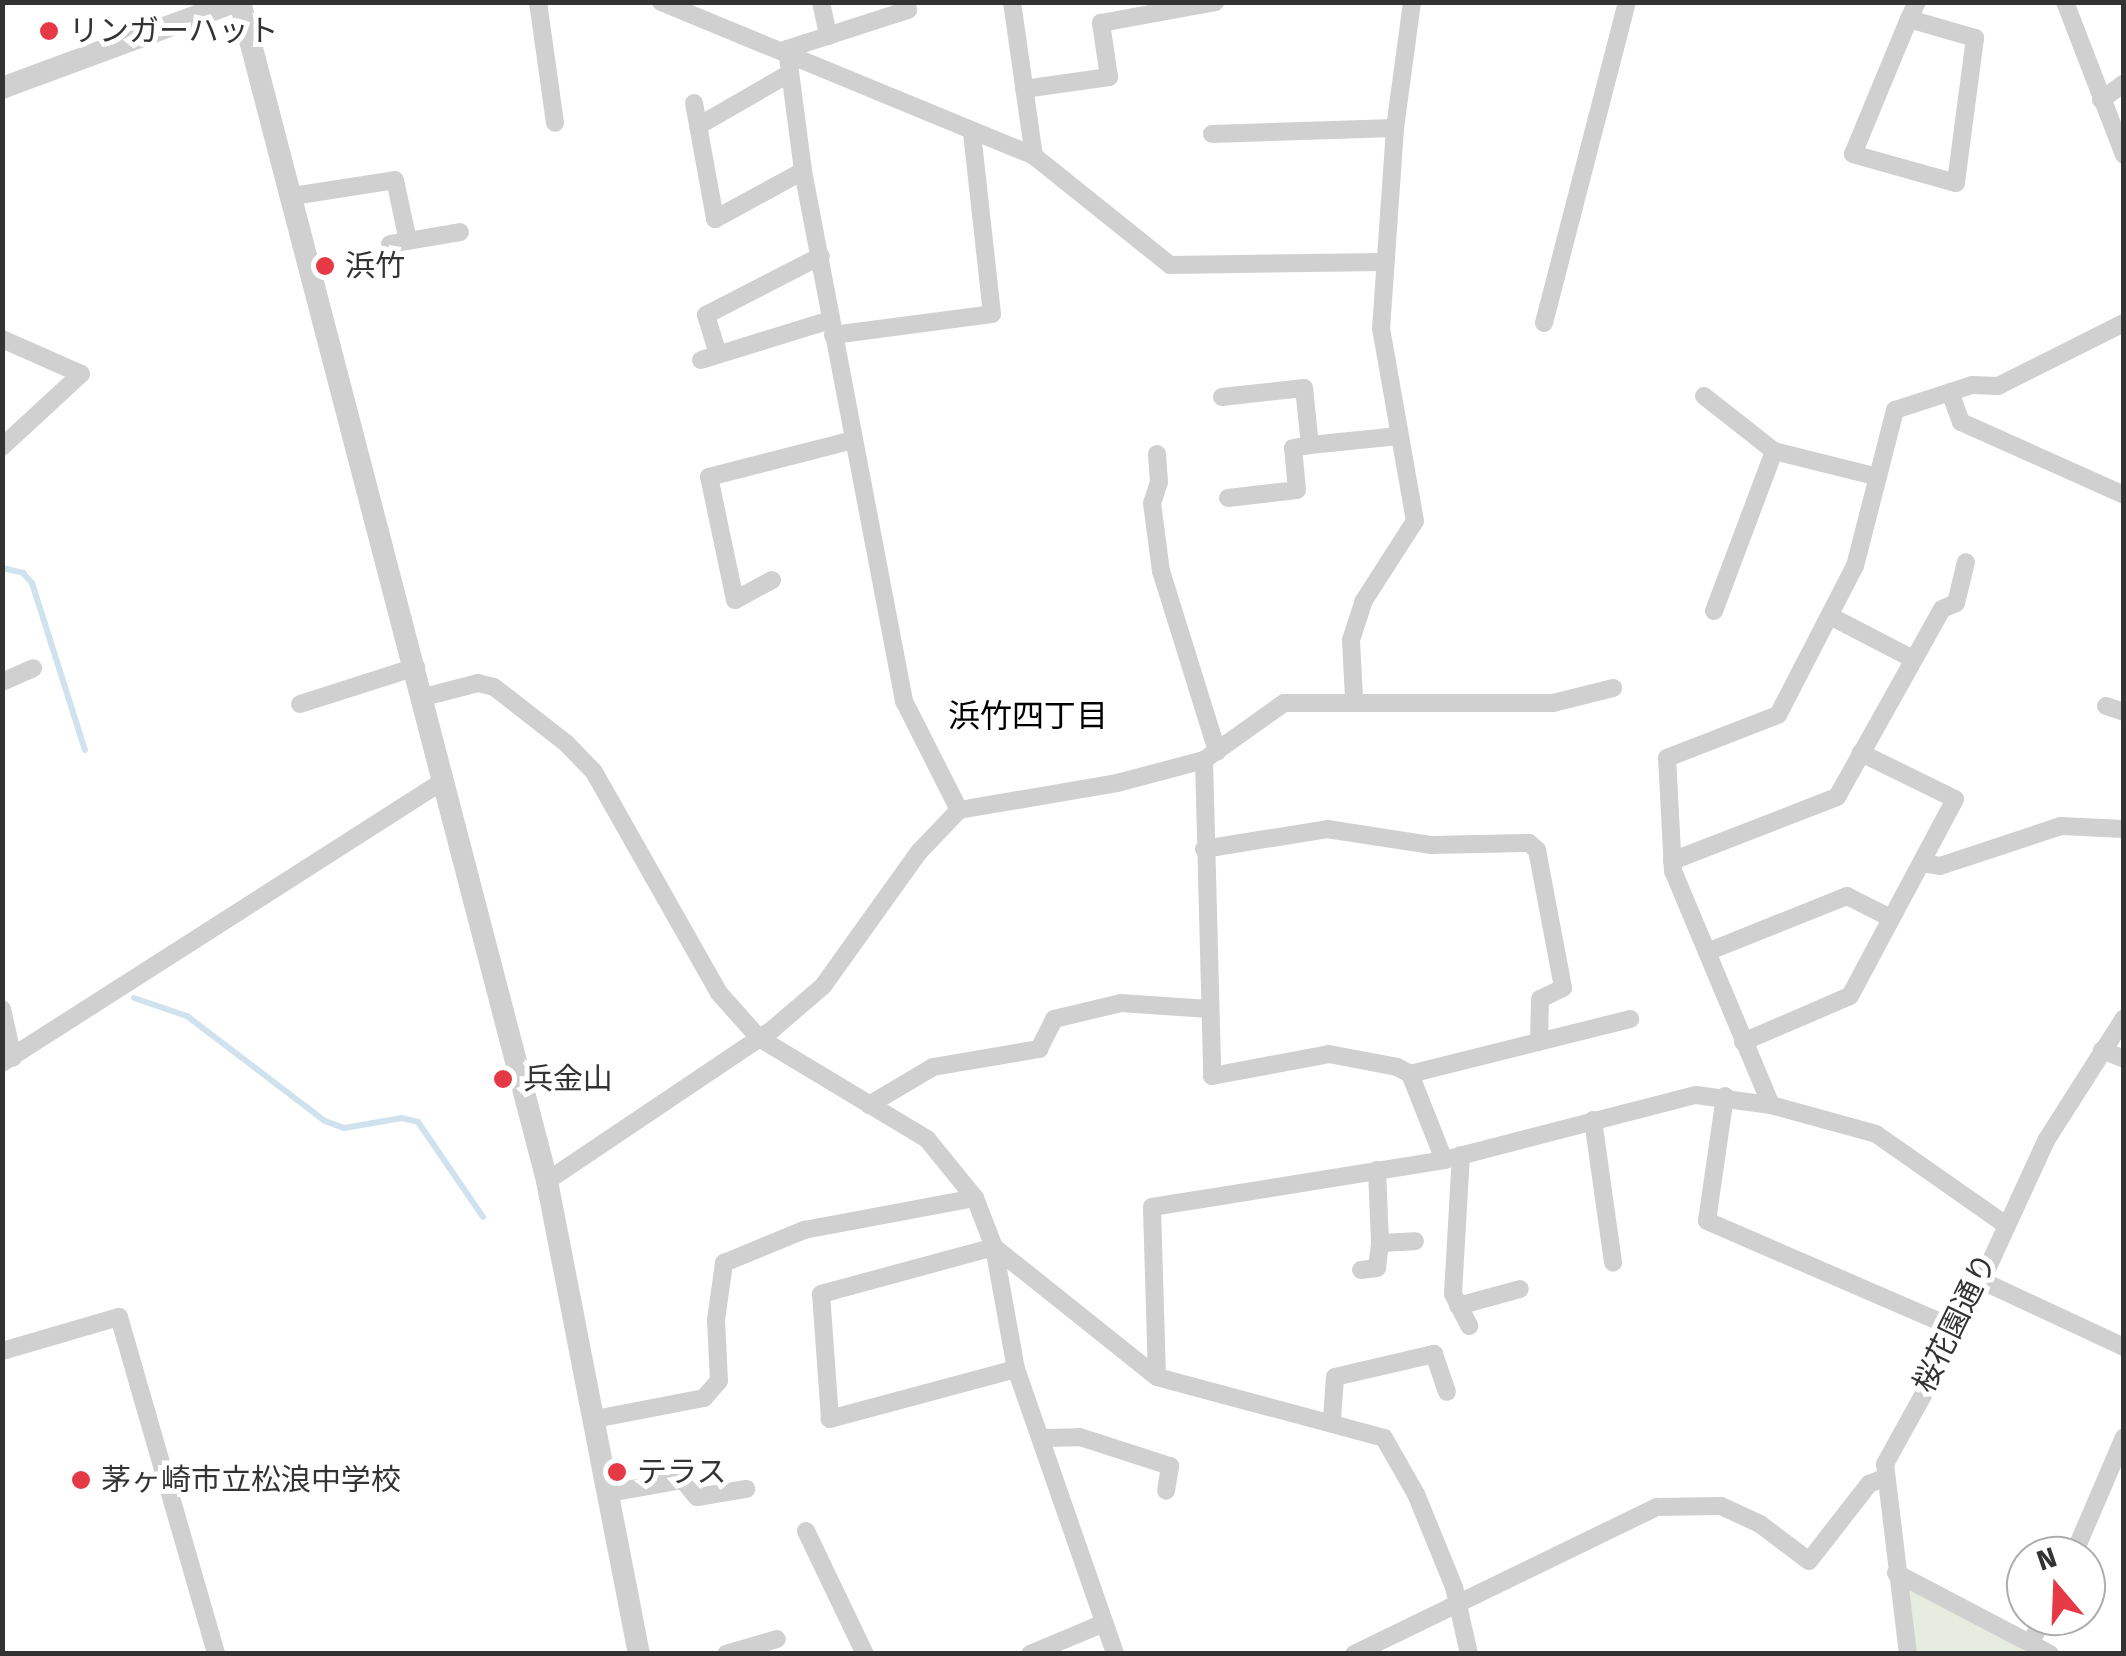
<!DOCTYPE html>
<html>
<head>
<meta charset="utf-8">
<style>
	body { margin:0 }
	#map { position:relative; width:2126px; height:1656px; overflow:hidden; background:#fff; font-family:"Fira Sans","Noto Sans JP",sans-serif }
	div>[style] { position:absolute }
	.green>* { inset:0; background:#e6ecdf }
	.stream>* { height:6px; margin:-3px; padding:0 3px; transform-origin:3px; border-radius:3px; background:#cfe2ee }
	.minor>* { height:18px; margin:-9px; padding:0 9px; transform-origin:9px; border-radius:9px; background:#d0d0d0 }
	.tertiary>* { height:22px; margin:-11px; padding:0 11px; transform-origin:11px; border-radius:11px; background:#d0d0d0 }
	.dots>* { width:28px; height:28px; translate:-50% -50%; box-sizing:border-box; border:5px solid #fff; border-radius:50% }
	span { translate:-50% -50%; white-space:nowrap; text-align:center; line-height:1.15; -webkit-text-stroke:10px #fff; paint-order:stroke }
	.poi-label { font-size:30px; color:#333 }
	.left { translate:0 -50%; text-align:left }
	.street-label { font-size:30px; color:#333 }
	.neighbourhood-label { font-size:32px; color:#000 }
	.frame { position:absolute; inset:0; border:5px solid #333; pointer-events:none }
	.north { position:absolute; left:2006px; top:1536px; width:100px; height:100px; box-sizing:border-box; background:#fff; border:2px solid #adadad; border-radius:50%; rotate:341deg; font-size:28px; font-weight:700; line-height:40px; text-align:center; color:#333 }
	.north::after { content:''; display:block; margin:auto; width:35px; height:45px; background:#e63946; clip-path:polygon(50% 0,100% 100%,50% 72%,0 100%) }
</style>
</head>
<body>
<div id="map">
	<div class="green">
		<div style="clip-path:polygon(1904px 1587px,2025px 1646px,2022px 1653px,1915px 1653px)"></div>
	</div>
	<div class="stream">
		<div style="left:2px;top:568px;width:22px;rotate:13deg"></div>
		<div style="left:23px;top:573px;width:13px;rotate:48deg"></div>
		<div style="left:32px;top:583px;width:175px;rotate:72.4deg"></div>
		<div style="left:134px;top:998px;width:56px;rotate:18.8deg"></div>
		<div style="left:187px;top:1016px;width:173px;rotate:37.3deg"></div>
		<div style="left:325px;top:1121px;width:20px;rotate:20deg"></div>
		<div style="left:344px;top:1128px;width:59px;rotate:-9.8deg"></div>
		<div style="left:402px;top:1118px;width:16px;rotate:14deg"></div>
		<div style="left:418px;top:1122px;width:115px;rotate:55.6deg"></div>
	</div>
	<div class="minor">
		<div style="left:538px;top:2px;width:122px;rotate:82deg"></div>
		<div style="left:661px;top:2px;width:404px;rotate:22.4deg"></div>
		<div style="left:1034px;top:156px;width:174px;rotate:38.7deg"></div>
		<div style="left:1170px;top:265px;width:214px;rotate:-0.8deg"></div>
		<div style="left:821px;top:2px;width:35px;rotate:78deg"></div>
		<div style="left:1012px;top:2px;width:156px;rotate:81.9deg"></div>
		<div style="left:2065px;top:2px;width:164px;rotate:68.9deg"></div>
		<div style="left:1909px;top:19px;width:69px;rotate:16.1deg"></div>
		<div style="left:1975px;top:38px;width:146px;rotate:97.5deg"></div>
		<div style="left:1956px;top:183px;width:107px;rotate:-164.3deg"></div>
		<div style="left:1853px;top:154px;width:146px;rotate:-67.5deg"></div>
		<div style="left:1909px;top:19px;width:19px;rotate:-65deg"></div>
		<div style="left:787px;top:49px;width:123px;rotate:82.5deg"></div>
		<div style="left:803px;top:171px;width:540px;rotate:79.21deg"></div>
		<div style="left:904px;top:701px;width:122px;rotate:63.2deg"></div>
		<div style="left:787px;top:49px;width:127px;rotate:-17.9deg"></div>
		<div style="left:908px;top:10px;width:8px;rotate:-104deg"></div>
		<div style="left:1024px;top:89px;width:86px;rotate:-8deg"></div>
		<div style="left:1109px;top:77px;width:55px;rotate:-98.4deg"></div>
		<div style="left:1101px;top:23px;width:116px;rotate:-10.4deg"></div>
		<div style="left:2101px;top:100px;width:29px;rotate:-36deg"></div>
		<div style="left:694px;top:103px;width:118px;rotate:79.7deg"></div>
		<div style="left:715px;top:219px;width:100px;rotate:-28.6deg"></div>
		<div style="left:698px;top:126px;width:106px;rotate:-29.9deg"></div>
		<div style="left:1212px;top:134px;width:183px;rotate:-1.9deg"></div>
		<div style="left:293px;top:196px;width:103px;rotate:-8.9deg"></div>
		<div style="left:395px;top:180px;width:62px;rotate:78deg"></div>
		<div style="left:390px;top:244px;width:71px;rotate:-9.7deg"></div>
		<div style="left:1544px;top:323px;width:332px;rotate:-75.5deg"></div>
		<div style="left:833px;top:335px;width:160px;rotate:-7.5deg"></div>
		<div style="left:992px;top:314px;width:183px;rotate:-96.3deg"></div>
		<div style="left:2px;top:339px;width:86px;rotate:23.9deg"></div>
		<div style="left:81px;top:374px;width:108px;rotate:137.3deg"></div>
		<div style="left:718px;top:354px;width:41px;rotate:-107.1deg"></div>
		<div style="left:706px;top:315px;width:129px;rotate:-27.2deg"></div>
		<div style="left:701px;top:360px;width:135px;rotate:-17.2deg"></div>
		<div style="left:1950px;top:392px;width:32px;rotate:70deg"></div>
		<div style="left:1961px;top:422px;width:179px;rotate:24.1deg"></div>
		<div style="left:1704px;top:396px;width:89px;rotate:38.2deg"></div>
		<div style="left:1774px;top:451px;width:107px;rotate:14deg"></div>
		<div style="left:1222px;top:397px;width:82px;rotate:-6.3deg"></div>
		<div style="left:1304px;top:388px;width:57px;rotate:84deg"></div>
		<div style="left:1310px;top:445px;width:89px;rotate:-5.8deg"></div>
		<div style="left:1157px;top:454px;width:28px;rotate:86deg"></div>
		<div style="left:1159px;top:482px;width:22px;rotate:108deg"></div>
		<div style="left:1152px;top:503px;width:69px;rotate:82.5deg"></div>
		<div style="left:1161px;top:571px;width:189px;rotate:72.7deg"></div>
		<div style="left:1228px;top:498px;width:69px;rotate:-6.6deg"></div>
		<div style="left:1297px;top:490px;width:42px;rotate:-95.4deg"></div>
		<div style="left:1293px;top:448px;width:17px;rotate:-10deg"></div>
		<div style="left:772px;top:580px;width:42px;rotate:151.6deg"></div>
		<div style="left:735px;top:600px;width:126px;rotate:-101.9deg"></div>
		<div style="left:709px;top:477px;width:149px;rotate:-14.4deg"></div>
		<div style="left:1714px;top:611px;width:171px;rotate:-69.4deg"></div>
		<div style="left:1830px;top:616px;width:93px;rotate:27.4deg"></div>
		<div style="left:2px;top:682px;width:34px;rotate:-24deg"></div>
		<div style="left:424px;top:697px;width:56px;rotate:-14.5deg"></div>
		<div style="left:478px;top:683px;width:16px;rotate:14deg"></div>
		<div style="left:494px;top:687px;width:91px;rotate:37.9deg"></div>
		<div style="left:566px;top:743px;width:40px;rotate:46deg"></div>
		<div style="left:594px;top:772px;width:254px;rotate:60.5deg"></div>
		<div style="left:719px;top:993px;width:60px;rotate:48.4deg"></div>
		<div style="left:759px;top:1038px;width:196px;rotate:31deg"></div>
		<div style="left:927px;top:1139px;width:76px;rotate:50.9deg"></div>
		<div style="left:975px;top:1198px;width:53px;rotate:68.8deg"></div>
		<div style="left:994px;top:1247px;width:124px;rotate:79.8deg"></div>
		<div style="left:1016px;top:1369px;width:302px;rotate:70.8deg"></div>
		<div style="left:1354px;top:698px;width:58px;rotate:-93deg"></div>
		<div style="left:1351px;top:640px;width:40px;rotate:-72deg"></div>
		<div style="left:1363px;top:602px;width:96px;rotate:-57.3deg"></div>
		<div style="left:1415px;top:521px;width:195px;rotate:-100deg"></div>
		<div style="left:1381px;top:329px;width:201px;rotate:-86deg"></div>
		<div style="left:1395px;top:128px;width:127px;rotate:-82.3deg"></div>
		<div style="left:300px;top:704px;width:122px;rotate:-17.7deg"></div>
		<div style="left:2106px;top:706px;width:19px;rotate:18deg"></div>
		<div style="left:1204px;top:760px;width:316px;rotate:88.5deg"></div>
		<div style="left:1212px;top:1076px;width:119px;rotate:-10.6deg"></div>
		<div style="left:1329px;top:1054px;width:69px;rotate:10.8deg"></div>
		<div style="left:1397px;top:1067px;width:15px;rotate:28deg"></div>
		<div style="left:1410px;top:1074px;width:92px;rotate:68.4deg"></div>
		<div style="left:1204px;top:849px;width:125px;rotate:-9.2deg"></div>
		<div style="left:1327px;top:829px;width:106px;rotate:8.7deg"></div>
		<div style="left:1432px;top:845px;width:97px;rotate:-1.2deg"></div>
		<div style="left:1529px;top:843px;width:11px;rotate:41deg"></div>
		<div style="left:1537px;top:850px;width:140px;rotate:79.3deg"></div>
		<div style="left:1563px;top:988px;width:25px;rotate:154deg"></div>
		<div style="left:1540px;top:999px;width:43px;rotate:91.3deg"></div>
		<div style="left:1672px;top:861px;width:177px;rotate:-21.2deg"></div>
		<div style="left:1837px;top:797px;width:215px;rotate:-60.8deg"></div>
		<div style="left:1942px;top:609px;width:15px;rotate:-23deg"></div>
		<div style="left:1956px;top:603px;width:42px;rotate:-76.3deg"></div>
		<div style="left:1922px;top:863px;width:18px;rotate:9deg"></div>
		<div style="left:1940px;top:866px;width:127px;rotate:-18.3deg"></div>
		<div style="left:2061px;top:826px;width:63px;rotate:2.7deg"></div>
		<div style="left:1707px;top:952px;width:151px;rotate:-21.8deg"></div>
		<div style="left:1847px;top:896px;width:49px;rotate:26.6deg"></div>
		<div style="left:2px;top:1009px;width:50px;rotate:77.3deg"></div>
		<div style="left:1743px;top:1042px;width:116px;rotate:-23.3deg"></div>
		<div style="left:1850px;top:996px;width:223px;rotate:-61.9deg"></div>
		<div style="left:1955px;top:799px;width:105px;rotate:-153.9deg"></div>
		<div style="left:2102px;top:1050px;width:24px;rotate:22deg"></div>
		<div style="left:2px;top:1063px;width:523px;rotate:-32.6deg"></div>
		<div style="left:1410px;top:1074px;width:227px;rotate:-14deg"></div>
		<div style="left:1725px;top:1096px;width:126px;rotate:98.2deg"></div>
		<div style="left:1707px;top:1221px;width:275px;rotate:23.4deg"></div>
		<div style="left:869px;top:1105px;width:74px;rotate:-30.7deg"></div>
		<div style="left:933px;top:1067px;width:108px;rotate:-9.6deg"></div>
		<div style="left:1039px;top:1049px;width:34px;rotate:-63deg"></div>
		<div style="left:1054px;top:1019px;width:69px;rotate:-13.4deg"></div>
		<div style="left:1121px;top:1003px;width:88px;rotate:3.9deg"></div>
		<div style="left:1771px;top:1105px;width:254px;rotate:-112.7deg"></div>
		<div style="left:1673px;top:871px;width:113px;rotate:-93deg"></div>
		<div style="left:1667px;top:758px;width:119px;rotate:-21.2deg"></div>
		<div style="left:1778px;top:715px;width:168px;rotate:-62.7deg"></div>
		<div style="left:1855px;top:566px;width:161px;rotate:-75.6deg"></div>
		<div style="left:1895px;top:410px;width:81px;rotate:-18deg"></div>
		<div style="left:1972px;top:385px;width:26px;rotate:2deg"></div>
		<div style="left:1998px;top:386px;width:141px;rotate:-26.6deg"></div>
		<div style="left:1593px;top:1120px;width:144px;rotate:82deg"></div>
		<div style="left:1461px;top:1155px;width:139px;rotate:93.3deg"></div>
		<div style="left:1453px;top:1294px;width:36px;rotate:63deg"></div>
		<div style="left:1377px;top:1170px;width:73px;rotate:87.6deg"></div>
		<div style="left:1380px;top:1243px;width:35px;rotate:-3deg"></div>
		<div style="left:547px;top:1181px;width:272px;rotate:-33.9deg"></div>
		<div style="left:773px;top:1029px;width:66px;rotate:-40.7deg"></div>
		<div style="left:823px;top:986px;width:165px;rotate:-54.4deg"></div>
		<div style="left:919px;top:852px;width:58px;rotate:-46.4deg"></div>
		<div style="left:959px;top:810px;width:160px;rotate:-9.7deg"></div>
		<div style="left:1117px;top:783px;width:90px;rotate:-14.8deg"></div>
		<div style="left:1204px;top:760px;width:98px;rotate:-35.5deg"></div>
		<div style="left:1284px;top:703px;width:269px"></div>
		<div style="left:1553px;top:703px;width:62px;rotate:-14deg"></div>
		<div style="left:1361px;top:1270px;width:16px;rotate:-7deg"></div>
		<div style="left:1377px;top:1268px;width:25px;rotate:-83deg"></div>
		<div style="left:1978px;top:1279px;width:161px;rotate:25deg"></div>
		<div style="left:1458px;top:1306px;width:64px;rotate:-15.3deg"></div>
		<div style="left:2px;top:1351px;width:122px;rotate:-16.2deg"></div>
		<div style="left:119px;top:1317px;width:351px;rotate:73.9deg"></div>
		<div style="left:1016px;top:1369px;width:193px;rotate:165deg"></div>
		<div style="left:830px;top:1419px;width:125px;rotate:-94.1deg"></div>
		<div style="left:821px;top:1294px;width:179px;rotate:-15.2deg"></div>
		<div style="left:994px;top:1247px;width:208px;rotate:38.6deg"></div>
		<div style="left:1157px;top:1377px;width:235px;rotate:15deg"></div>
		<div style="left:1384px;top:1438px;width:64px;rotate:60.3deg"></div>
		<div style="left:1416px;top:1494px;width:100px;rotate:67.8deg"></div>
		<div style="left:1454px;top:1587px;width:69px;rotate:77.4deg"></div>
		<div style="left:1157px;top:1377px;width:170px;rotate:-91.7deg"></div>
		<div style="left:1152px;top:1207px;width:296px;rotate:-9.1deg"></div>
		<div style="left:1444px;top:1160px;width:260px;rotate:-14.5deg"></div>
		<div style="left:1696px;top:1095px;width:76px;rotate:7.6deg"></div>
		<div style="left:1771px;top:1105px;width:109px;rotate:15.4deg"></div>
		<div style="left:1876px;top:1134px;width:155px;rotate:35deg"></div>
		<div style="left:595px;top:1419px;width:111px;rotate:-10.9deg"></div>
		<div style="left:704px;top:1398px;width:23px;rotate:-49deg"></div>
		<div style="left:719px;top:1381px;width:61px;rotate:-92.8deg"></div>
		<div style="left:716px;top:1320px;width:58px;rotate:-82deg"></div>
		<div style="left:724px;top:1263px;width:87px;rotate:-22.4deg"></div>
		<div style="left:804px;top:1230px;width:174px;rotate:-10.6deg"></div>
		<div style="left:1332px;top:1419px;width:42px;rotate:-85.9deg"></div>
		<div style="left:1335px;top:1377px;width:102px;rotate:-13.1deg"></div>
		<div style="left:1434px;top:1354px;width:40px;rotate:71.1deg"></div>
		<div style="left:1041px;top:1438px;width:39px;rotate:-1deg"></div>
		<div style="left:1080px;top:1437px;width:95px;rotate:17.9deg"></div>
		<div style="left:1170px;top:1466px;width:25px;rotate:99deg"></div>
		<div style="left:609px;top:1493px;width:75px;rotate:-10deg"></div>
		<div style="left:683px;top:1480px;width:22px;rotate:51deg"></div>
		<div style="left:697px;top:1497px;width:50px;rotate:-9.3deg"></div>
		<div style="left:806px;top:1531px;width:136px;rotate:64.4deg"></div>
		<div style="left:2073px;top:1556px;width:129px;rotate:-66.8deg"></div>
		<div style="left:1896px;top:1573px;width:174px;rotate:27.7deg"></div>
		<div style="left:2031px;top:1642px;width:29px;rotate:-63deg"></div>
		<div style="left:726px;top:1654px;width:53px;rotate:-16.4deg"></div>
		<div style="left:1030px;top:1654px;width:80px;rotate:-22.7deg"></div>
		<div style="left:1354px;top:1654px;width:337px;rotate:-25.9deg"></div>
		<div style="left:1657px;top:1507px;width:64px;rotate:-0.9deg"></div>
		<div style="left:1721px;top:1506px;width:43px;rotate:24.8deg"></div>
		<div style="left:1760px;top:1524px;width:61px;rotate:37.1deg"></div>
		<div style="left:1809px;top:1561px;width:98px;rotate:-52.1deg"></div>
		<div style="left:1869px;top:1484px;width:16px;rotate:-22deg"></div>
		<div style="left:1908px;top:1654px;width:191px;rotate:-96.9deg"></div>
		<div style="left:1885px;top:1464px;width:153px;rotate:-61.1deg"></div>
		<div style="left:1959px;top:1330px;width:210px;rotate:-65.3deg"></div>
		<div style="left:2047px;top:1139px;width:143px;rotate:-57.5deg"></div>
	</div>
	<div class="tertiary">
		<div style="left:240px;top:2px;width:1218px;rotate:75.4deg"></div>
		<div style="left:547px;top:1181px;width:482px;rotate:79deg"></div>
		<div style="left:2px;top:88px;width:248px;rotate:-20.3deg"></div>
	</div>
	<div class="dots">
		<div style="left:49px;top:31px;background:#e63946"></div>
		<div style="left:325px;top:266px;background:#e63946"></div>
		<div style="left:503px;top:1079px;background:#e63946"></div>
		<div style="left:617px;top:1472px;background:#e63946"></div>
		<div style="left:81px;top:1480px;background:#e63946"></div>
	</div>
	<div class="poi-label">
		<span class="left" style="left:69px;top:31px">リンガーハット</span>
		<span class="left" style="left:345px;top:266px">浜竹</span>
		<span class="left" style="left:523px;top:1079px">兵金山</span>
		<span class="left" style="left:637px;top:1472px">テラス</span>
		<span class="left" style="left:101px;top:1480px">茅ヶ崎市立松浪中学校</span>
	</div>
	<div class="street-label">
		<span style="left:1955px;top:1323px;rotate:-64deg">桜花園通り</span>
	</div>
	<div class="neighbourhood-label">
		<span style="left:1028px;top:716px">浜竹四丁目</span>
	</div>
	<div class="frame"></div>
	<div class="north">N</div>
</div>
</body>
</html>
